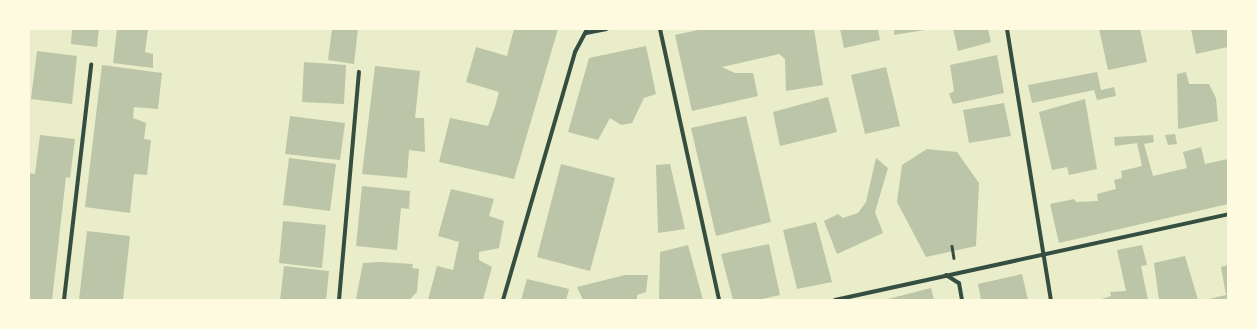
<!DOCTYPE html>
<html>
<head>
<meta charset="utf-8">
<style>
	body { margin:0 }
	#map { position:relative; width:1257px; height:329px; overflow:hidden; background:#e9edc9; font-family:"Libre Baskerville",serif }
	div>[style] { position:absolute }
	.building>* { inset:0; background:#bcc5a7 }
	.path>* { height:2.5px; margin:-1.25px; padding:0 1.25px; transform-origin:1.25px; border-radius:1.25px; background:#344e41 }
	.minor>* { height:4px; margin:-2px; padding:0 2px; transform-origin:2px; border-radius:2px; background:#344e41 }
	span { translate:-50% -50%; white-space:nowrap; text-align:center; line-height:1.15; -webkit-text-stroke:3.5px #fefae0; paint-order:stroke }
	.frame { position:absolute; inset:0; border:30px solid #fefae0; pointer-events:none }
</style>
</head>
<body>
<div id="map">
	<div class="building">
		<div style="clip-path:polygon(72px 29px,99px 29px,97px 47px,71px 44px)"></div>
		<div style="clip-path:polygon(117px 29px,148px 29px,145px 52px,153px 54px,153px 68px,113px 63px)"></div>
		<div style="clip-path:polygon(332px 29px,358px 29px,354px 64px,328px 60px)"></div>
		<div style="clip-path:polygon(514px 29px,558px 29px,514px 179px,439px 162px,450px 118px,488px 126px,495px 107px,499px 92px,466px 82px,476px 47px,507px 56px)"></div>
		<div style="clip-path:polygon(703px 29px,814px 29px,823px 85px,786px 91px,785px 59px,779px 54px,722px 67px,735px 73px,753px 73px,758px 96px,692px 111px,675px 35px)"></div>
		<div style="clip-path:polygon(840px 29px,878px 29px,880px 40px,844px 48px)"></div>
		<div style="clip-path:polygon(894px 29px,924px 29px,925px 30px,894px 35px)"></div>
		<div style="clip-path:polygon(953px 29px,988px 29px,991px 42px,958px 51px)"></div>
		<div style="clip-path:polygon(1099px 29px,1140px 29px,1147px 62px,1108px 70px)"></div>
		<div style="clip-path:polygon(1191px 29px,1228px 29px,1228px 47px,1196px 54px)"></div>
		<div style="clip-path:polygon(646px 46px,656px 94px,644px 98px,632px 123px,621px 125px,610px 118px,598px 140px,568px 132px,589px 58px)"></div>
		<div style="clip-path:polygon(37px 51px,77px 56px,72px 104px,31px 99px)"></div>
		<div style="clip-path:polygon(997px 55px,1004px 93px,953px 104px,949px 94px,954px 91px,950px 65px)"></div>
		<div style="clip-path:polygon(304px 62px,346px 65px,344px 104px,302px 102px)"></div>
		<div style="clip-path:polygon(102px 65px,162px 73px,158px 109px,134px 107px,133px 118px,146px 123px,144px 139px,151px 140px,147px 175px,134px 174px,130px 213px,85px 207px)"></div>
		<div style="clip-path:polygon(375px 66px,420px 71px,415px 118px,424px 118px,425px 152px,409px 150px,407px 178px,362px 174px)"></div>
		<div style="clip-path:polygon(886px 67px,900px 126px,865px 134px,851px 75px)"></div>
		<div style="clip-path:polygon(1097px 72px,1101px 90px,1114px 87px,1116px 96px,1097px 100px,1094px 90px,1032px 103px,1028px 85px)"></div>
		<div style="clip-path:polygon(1186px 72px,1189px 84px,1209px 84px,1216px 98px,1218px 121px,1178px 129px,1177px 74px)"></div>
		<div style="clip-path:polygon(828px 97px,837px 132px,780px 146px,773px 112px)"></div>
		<div style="clip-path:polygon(1085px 99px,1097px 169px,1069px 175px,1067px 167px,1052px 170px,1039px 112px)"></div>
		<div style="clip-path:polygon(1004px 103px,1011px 136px,969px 143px,963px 110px)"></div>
		<div style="clip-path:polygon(290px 116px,345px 123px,340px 160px,285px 154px)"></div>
		<div style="clip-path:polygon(746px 116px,771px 222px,716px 236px,691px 128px)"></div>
		<div style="clip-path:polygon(1175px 134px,1177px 144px,1168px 145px,1165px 135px)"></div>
		<div style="clip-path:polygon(40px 135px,75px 139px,70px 178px,66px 177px,52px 300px,29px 300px,29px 173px,35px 174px)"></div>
		<div style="clip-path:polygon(1153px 135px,1154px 142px,1144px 144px,1153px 176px,1187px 168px,1183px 152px,1201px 147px,1205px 164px,1228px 159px,1228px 204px,1059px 243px,1050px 204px,1074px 199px,1076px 202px,1098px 201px,1097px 194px,1116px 189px,1114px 180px,1122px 178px,1121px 171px,1142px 166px,1137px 143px,1115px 146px,1114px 137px)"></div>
		<div style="clip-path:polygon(927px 149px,957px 152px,979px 183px,976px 246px,926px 257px,897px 202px,902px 165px)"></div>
		<div style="clip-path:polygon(289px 158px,336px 164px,330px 211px,283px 205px)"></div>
		<div style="clip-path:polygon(876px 158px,888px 168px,875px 212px,883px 233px,837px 254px,824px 221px,838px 214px,843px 218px,858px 213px,866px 202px)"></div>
		<div style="clip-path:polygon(561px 164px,615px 178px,590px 271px,537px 257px)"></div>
		<div style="clip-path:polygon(670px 164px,685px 229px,658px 233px,656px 165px)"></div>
		<div style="clip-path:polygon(362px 186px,410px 191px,409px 209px,401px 208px,397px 250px,356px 246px)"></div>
		<div style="clip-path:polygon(451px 189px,494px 199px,489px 216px,504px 221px,499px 248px,479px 252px,479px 260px,492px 267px,483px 300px,428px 300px,437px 266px,453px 270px,459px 242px,438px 236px)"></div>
		<div style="clip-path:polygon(283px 221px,326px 225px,322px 268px,279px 263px)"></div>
		<div style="clip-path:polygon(816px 222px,832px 282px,797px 289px,783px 230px)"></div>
		<div style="clip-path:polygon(87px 231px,130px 236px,123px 300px,79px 300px)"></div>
		<div style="clip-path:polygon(769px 244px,780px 295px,758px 300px,733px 300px,721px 254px)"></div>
		<div style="clip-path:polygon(688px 245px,703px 300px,659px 300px,660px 252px)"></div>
		<div style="clip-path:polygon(1142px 245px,1147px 265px,1141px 266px,1148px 300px,1098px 300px,1111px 296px,1110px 292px,1126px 291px,1117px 250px)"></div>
		<div style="clip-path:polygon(1185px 256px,1198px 300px,1159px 300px,1154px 263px)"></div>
		<div style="clip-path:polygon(380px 262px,413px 264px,412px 268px,419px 269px,417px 292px,409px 300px,356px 299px,363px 263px)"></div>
		<div style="clip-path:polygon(1228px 265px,1228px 300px,1204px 300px,1226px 295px,1221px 267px)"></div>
		<div style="clip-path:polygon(284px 266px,329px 271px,326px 300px,280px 300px)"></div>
		<div style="clip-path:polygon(1022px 274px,1028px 300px,981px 300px,978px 284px)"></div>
		<div style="clip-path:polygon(625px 275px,648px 275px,646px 292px,637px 295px,637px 300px,583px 300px,577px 287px)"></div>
		<div style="clip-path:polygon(527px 279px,569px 289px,566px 300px,521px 300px)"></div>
		<div style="clip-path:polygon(931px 288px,934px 300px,888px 300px,888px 299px)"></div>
	</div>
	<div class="path">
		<div style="left:952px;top:246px;width:12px;rotate:81deg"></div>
	</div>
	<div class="minor">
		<div style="left:660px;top:29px;width:277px;rotate:77.7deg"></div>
		<div style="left:1007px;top:29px;width:275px;rotate:80.8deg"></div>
		<div style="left:586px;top:33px;width:21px;rotate:-11deg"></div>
		<div style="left:946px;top:275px;width:15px;rotate:32deg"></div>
		<div style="left:959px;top:283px;width:17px;rotate:80deg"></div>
		<div style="left:64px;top:300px;width:237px;rotate:-83.4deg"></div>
		<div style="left:339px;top:300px;width:229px;rotate:-85deg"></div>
		<div style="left:503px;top:300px;width:258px;rotate:-73.8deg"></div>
		<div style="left:575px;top:52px;width:26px;rotate:-62deg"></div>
		<div style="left:835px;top:300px;width:402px;rotate:-12.3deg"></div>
	</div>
	<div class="frame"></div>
</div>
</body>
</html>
